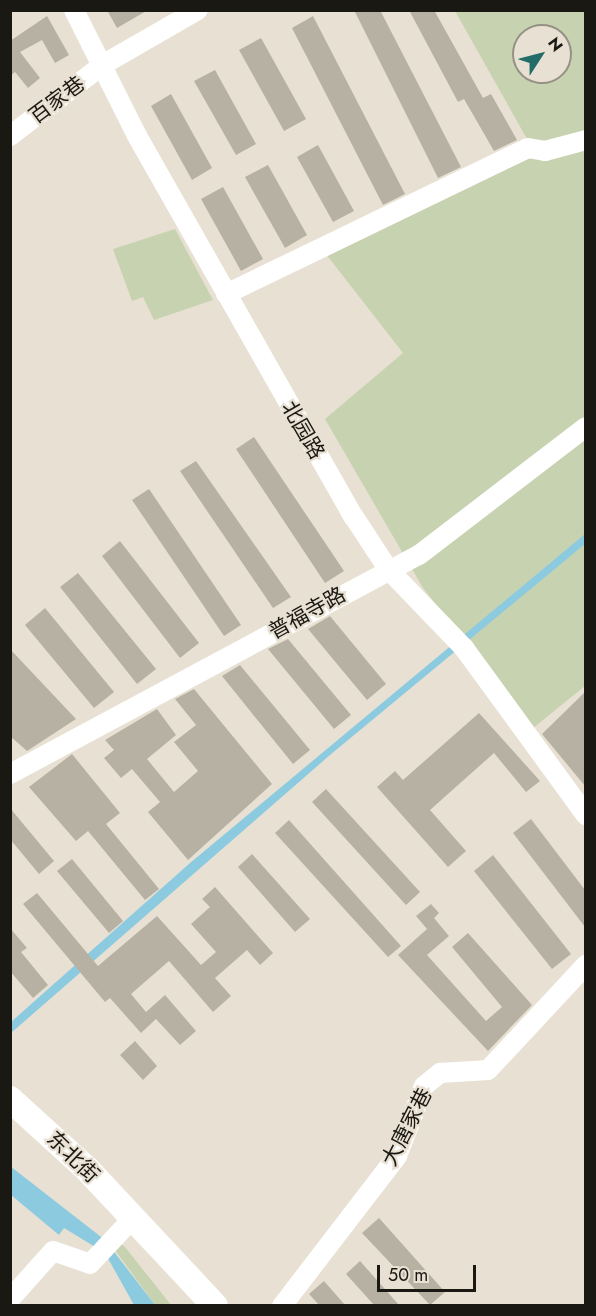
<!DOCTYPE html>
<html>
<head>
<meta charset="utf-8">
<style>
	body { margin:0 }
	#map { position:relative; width:596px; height:1316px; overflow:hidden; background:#e8e1d3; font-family:Jost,"Noto Sans SC",sans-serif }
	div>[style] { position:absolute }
	.green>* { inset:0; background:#c7d2b0 }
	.water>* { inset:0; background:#8ccadf }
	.building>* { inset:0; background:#b7b1a3 }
	.minor>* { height:20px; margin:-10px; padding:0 10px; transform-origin:10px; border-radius:10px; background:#fff }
	.major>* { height:26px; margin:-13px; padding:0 13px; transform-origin:13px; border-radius:13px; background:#fff }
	span { translate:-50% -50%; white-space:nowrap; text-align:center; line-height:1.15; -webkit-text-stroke:4.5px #e8e1d3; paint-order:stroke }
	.street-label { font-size:21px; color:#1a1813 }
	.frame { position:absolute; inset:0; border:12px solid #1a1813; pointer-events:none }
	.north { position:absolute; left:512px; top:24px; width:60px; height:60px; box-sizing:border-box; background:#e8e1d3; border:2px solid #969186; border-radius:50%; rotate:54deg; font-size:16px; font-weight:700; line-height:24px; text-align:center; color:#1a1813 }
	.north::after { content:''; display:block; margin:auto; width:21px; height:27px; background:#236d69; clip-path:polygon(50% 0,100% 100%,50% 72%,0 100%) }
	.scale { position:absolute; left:377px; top:1265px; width:99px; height:27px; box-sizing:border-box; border:3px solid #1a1813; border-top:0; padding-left:8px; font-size:18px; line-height:21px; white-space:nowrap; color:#1a1813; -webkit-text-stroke:4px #e8e1d3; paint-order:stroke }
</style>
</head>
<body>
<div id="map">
	<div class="green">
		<div style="clip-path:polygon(evenodd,455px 11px,585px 11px,585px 686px,533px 728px,423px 588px,325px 419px,403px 353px,315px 240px,527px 139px,455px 11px,524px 36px,560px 36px,560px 72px,524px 72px,524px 36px)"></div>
		<div style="clip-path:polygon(175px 229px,213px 300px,154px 320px,143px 297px,132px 301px,113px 249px)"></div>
		<div style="clip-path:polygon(121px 1244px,125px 1247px,171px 1305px,155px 1305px,115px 1250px)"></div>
	</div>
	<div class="water">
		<div style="clip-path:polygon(585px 534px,585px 544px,330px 755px,11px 1033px,11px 1022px,190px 863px)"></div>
		<div style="clip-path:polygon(10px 1166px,105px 1240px,155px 1305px,134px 1305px,105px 1253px,64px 1228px,59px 1235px,11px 1195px)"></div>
	</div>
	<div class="building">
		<div style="clip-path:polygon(107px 10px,148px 10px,117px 28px)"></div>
		<div style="clip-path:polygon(354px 10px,380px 10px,461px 167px,438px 178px)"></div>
		<div style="clip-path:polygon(409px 10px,434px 10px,483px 98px,491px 94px,517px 140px,494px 151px,464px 99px,458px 102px)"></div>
		<div style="clip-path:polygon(47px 16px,69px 55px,55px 63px,42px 40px,20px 52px,40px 78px,28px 88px,15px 72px,10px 76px,10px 41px)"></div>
		<div style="clip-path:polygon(313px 16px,405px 194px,383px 205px,292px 28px)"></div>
		<div style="clip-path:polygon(261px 38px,306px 119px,284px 131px,239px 50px)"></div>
		<div style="clip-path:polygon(215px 70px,256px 144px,236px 155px,194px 81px)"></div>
		<div style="clip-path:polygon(171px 94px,212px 168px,192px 180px,151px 106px)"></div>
		<div style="clip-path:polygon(318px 145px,354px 211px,333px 222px,297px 157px)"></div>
		<div style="clip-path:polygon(268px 165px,307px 235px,285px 248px,245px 177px)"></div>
		<div style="clip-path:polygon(223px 187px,263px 259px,241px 271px,201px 199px)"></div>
		<div style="clip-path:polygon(254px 437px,344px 571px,325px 583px,236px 449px)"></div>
		<div style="clip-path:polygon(196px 461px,291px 597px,273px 608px,180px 471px)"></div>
		<div style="clip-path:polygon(149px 489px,241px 625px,224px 636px,132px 500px)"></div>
		<div style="clip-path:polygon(120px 541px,199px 643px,180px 658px,102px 556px)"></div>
		<div style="clip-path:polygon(78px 573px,156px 669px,137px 684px,60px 587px)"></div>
		<div style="clip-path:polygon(45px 608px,114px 692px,94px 708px,25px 625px)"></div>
		<div style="clip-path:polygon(330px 616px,386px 684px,367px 700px,308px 629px)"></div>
		<div style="clip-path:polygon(288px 639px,351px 715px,334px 729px,268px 649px)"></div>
		<div style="clip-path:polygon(10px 649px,76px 719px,27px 751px,10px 736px)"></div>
		<div style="clip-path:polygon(240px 665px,310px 750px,293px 764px,222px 676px)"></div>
		<div style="clip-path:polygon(194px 689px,272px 784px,188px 860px,148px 812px,160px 802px,132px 769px,121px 778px,104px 758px,114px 750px,105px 740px,157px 709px,176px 735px,147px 759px,174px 792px,198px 771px,174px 742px,196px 725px,175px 699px)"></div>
		<div style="clip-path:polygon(585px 692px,585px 786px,542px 734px)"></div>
		<div style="clip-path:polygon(479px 713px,540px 781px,526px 792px,494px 753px,430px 810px,466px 851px,448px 867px,377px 787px,395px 771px,403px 780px)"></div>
		<div style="clip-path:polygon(72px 754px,120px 813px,106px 824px,159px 889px,145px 900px,88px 831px,76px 841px,29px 787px)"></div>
		<div style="clip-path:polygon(326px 789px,420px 892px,406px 905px,312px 802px)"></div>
		<div style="clip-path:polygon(10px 808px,54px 861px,39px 874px,10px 839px)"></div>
		<div style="clip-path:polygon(531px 819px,585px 890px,585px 927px,513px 833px)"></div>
		<div style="clip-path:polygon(289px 820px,401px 946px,388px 957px,275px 833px)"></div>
		<div style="clip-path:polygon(252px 854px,310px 919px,295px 932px,238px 867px)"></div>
		<div style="clip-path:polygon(493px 855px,571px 954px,552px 969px,474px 871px)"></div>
		<div style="clip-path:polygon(72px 859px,123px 921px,109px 933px,57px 871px)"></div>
		<div style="clip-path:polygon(215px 887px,273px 953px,260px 965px,247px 950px,215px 978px,231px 996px,213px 1012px,169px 961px,131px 994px,146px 1012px,165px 995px,196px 1031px,180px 1045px,156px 1019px,141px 1033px,110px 998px,105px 1002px,23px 904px,37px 893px,98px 966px,157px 916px,201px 965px,216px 952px,191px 924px,210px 907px,202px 899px)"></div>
		<div style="clip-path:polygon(431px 904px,439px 913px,434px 918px,449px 936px,427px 955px,486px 1021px,502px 1007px,452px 947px,468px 933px,532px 1005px,488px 1051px,398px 955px,427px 929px,416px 916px)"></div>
		<div style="clip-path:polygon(10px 928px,27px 948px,21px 952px,48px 985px,33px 998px,10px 971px)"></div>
		<div style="clip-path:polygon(135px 1041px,157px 1066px,143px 1080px,120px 1055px)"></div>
		<div style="clip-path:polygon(379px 1218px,445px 1292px,430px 1305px,362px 1233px)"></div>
		<div style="clip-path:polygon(360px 1261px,399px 1305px,374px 1305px,346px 1274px)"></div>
		<div style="clip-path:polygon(324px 1281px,345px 1305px,319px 1305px,309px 1294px)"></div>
	</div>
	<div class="minor">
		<div style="left:74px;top:10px;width:139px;rotate:63.4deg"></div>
		<div style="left:136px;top:134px;width:441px;rotate:60.4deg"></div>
		<div style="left:354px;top:517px;width:62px;rotate:56.8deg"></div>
		<div style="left:388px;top:569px;width:110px;rotate:46.1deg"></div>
		<div style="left:464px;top:648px;width:207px;rotate:53.9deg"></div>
		<div style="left:10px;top:136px;width:118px;rotate:-37.5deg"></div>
		<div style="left:104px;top:64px;width:108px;rotate:-29.9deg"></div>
		<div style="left:226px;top:294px;width:335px;rotate:-25.8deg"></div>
		<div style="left:528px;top:148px;width:17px;rotate:10deg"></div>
		<div style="left:545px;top:151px;width:42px;rotate:-15deg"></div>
		<div style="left:10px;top:774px;width:464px;rotate:-28.2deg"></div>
		<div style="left:419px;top:555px;width:210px;rotate:-37.5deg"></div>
		<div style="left:10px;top:1299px;width:64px;rotate:-48.1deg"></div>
		<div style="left:53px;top:1251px;width:39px;rotate:19deg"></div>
		<div style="left:90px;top:1264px;width:63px;rotate:-46.9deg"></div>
		<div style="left:282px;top:1306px;width:189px;rotate:-52.5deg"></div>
		<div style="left:397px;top:1156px;width:75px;rotate:-68.9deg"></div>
		<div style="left:424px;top:1086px;width:21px;rotate:-39deg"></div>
		<div style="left:440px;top:1073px;width:48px;rotate:-3.6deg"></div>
		<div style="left:488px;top:1070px;width:144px;rotate:-47deg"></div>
	</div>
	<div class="major">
		<div style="left:10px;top:1099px;width:104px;rotate:42.3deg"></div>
		<div style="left:87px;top:1169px;width:187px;rotate:46.9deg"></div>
	</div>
	<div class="street-label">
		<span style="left:57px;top:100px;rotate:-37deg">百家巷</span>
		<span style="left:303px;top:430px;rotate:60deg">北园路</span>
		<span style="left:307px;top:613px;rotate:-29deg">普福寺路</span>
		<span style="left:407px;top:1127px;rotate:-63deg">大唐家巷</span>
		<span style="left:73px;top:1157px;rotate:44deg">东北街</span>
	</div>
	<div class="frame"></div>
	<div class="north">N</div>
	<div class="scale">50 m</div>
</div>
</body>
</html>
